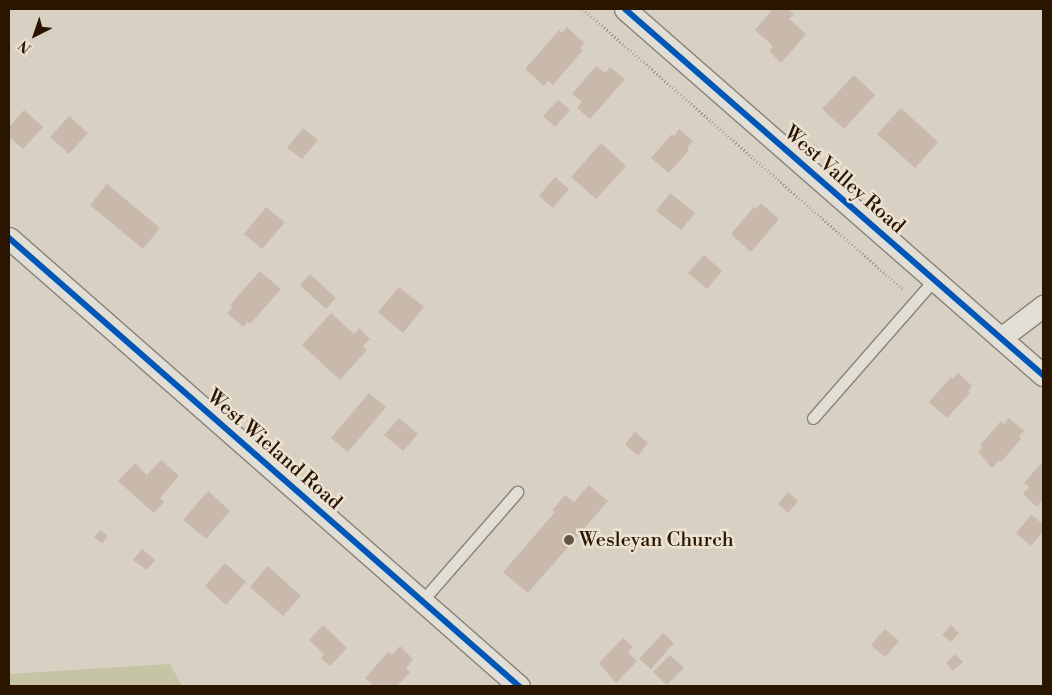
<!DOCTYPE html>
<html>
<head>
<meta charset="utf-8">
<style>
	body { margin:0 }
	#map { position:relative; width:1052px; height:695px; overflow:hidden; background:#d8d0c2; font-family:"Libre Bodoni",serif }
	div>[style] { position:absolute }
	.green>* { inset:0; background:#c5c4a5 }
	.building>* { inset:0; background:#c9b9ac }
	.path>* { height:3px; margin-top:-1.5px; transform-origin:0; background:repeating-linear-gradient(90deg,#9d9891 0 1px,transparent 0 3.5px) }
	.roads { filter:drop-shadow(1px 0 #8a8278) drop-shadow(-1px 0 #8a8278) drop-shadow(0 1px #8a8278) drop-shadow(0 -1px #8a8278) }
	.service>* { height:11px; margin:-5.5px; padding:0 5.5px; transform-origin:5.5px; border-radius:5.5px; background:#e1ded6 }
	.minor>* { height:21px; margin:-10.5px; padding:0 10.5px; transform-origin:10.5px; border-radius:10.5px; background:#e1ded6 }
	.cycleway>* { height:6px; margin:-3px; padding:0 3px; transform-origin:3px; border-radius:3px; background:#0057b8 }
	.dots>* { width:14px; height:14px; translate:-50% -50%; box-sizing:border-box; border:2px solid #ece2d1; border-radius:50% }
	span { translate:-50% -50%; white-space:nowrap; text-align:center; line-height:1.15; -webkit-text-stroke:5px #ece2d1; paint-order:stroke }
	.street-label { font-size:20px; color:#291500 }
	.poi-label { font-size:20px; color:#291500 }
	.left { translate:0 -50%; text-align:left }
	.frame { position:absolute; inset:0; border:10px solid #291500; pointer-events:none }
	.north { position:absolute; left:10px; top:10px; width:50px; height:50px; -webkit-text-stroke:4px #ece2d1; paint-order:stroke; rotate:221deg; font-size:14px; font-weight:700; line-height:20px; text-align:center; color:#291500 }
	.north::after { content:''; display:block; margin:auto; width:18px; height:22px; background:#291500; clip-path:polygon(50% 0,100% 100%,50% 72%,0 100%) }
</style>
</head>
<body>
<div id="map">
	<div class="green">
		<div style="clip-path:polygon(170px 664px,182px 686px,9px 686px,9px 674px)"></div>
	</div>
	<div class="building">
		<div style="clip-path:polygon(773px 9px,788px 9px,794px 14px,789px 19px,806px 34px,781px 63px,769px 51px,773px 46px,755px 30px)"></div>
		<div style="clip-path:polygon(567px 27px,584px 43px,580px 48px,583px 50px,553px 85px,548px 81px,544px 86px,525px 69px,559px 30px,562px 33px)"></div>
		<div style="clip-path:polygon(596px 66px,605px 73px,610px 67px,625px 79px,590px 119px,577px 108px,582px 102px,572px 94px)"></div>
		<div style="clip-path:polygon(854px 75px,875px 95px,844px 129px,822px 109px)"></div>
		<div style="clip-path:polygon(558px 100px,570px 110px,555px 127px,543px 116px)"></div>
		<div style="clip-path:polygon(901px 108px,938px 142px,915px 168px,877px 134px)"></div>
		<div style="clip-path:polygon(24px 110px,43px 127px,23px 149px,9px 137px,9px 127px)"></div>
		<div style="clip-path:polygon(69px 116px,88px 133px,69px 154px,50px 137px)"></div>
		<div style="clip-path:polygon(303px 128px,318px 140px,302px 159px,287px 148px)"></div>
		<div style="clip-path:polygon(679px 129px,693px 141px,687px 148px,689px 150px,669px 173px,651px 158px,672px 134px,674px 136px)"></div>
		<div style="clip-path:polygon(601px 143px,626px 166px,596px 199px,571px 177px)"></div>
		<div style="clip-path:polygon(555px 177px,569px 189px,553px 208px,539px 196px)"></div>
		<div style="clip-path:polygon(107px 184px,160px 228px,143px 249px,90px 205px)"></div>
		<div style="clip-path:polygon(670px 193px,695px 213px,681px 230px,656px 211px)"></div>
		<div style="clip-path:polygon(761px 203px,779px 219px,751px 252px,731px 234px,754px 207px,756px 209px)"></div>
		<div style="clip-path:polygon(266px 207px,285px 222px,262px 249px,244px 234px)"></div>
		<div style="clip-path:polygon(704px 255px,722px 271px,707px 289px,688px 273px)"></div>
		<div style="clip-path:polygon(260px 271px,281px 289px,250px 324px,248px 322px,243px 327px,227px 313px,233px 307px,230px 305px)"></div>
		<div style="clip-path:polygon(310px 274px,336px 298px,326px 309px,300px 285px)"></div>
		<div style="clip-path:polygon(399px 287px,424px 307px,403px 333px,378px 312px)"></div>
		<div style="clip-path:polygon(331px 313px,354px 334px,359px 328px,370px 339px,363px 346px,367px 350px,340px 380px,302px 345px)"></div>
		<div style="clip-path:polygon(958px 373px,972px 386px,968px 391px,970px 393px,947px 418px,929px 402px,951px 377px,953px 379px)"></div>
		<div style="clip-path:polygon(369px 393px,386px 407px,348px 452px,331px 438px)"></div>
		<div style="clip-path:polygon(399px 418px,418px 434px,403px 451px,384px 435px)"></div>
		<div style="clip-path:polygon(1009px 418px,1024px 431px,1019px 436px,1021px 439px,1001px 462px,999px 460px,992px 468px,978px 452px,983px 447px,980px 445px,1001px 421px,1004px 424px)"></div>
		<div style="clip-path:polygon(635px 432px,648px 443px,638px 456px,625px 444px)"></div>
		<div style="clip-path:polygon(161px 460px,179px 476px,160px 498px,164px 502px,154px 513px,118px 481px,135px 463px,147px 475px)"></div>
		<div style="clip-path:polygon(1043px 461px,1043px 499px,1037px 507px,1023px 494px,1029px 487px,1024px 483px)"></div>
		<div style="clip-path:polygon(589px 485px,608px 501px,528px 593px,503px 572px,555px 512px,552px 510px,565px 495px,574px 502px)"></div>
		<div style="clip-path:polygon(208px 491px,230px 511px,206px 539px,183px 520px)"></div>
		<div style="clip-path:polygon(788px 492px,798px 501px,788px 513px,778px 504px)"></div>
		<div style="clip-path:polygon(1031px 515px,1043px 524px,1043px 531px,1031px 546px,1016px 533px)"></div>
		<div style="clip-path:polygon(100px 530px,108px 536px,102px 544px,94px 537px)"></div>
		<div style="clip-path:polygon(142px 549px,155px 560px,147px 570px,133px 560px)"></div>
		<div style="clip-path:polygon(225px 563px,246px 582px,226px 605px,205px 586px)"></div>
		<div style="clip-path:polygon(268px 566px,301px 596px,283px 616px,250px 587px)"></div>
		<div style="clip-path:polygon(323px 625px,347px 648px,330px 666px,321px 658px,324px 654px,309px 640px)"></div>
		<div style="clip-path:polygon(951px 625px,959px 633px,951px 642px,942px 635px)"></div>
		<div style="clip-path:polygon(885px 629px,899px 641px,885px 657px,871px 645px)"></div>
		<div style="clip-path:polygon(663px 633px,674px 643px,651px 669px,639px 659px)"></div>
		<div style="clip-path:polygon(623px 638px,633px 647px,628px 652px,637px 661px,616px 683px,599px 663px)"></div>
		<div style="clip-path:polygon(400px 646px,413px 659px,406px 668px,410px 672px,397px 686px,374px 686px,365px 678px,388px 652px,392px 655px)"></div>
		<div style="clip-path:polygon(955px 654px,963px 662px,953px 671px,946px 663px)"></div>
		<div style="clip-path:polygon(670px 655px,684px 668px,667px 685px,653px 672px)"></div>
	</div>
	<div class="path">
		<div style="left:583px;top:9px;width:427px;rotate:41.2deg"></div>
	</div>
	<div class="roads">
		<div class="service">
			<div style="left:813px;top:418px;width:184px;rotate:-48.8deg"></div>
			<div style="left:422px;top:601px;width:145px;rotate:-48.9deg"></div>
		</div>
		<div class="minor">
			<div style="left:625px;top:9px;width:556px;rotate:41.21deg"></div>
			<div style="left:9px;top:238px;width:679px;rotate:41.3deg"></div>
			<div style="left:1001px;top:338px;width:53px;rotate:-37.3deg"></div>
		</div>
	</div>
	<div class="cycleway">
		<div style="left:625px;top:9px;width:556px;rotate:41.21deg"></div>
		<div style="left:9px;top:238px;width:679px;rotate:41.3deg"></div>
	</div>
	<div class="dots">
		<div style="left:569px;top:540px;background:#665644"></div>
	</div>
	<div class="street-label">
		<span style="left:844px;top:180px;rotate:41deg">West Valley Road</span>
		<span style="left:274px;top:450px;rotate:41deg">West Wieland Road</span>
	</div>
	<div class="poi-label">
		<span class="left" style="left:579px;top:540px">Wesleyan Church</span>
	</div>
	<div class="frame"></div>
	<div class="north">N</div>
</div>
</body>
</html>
